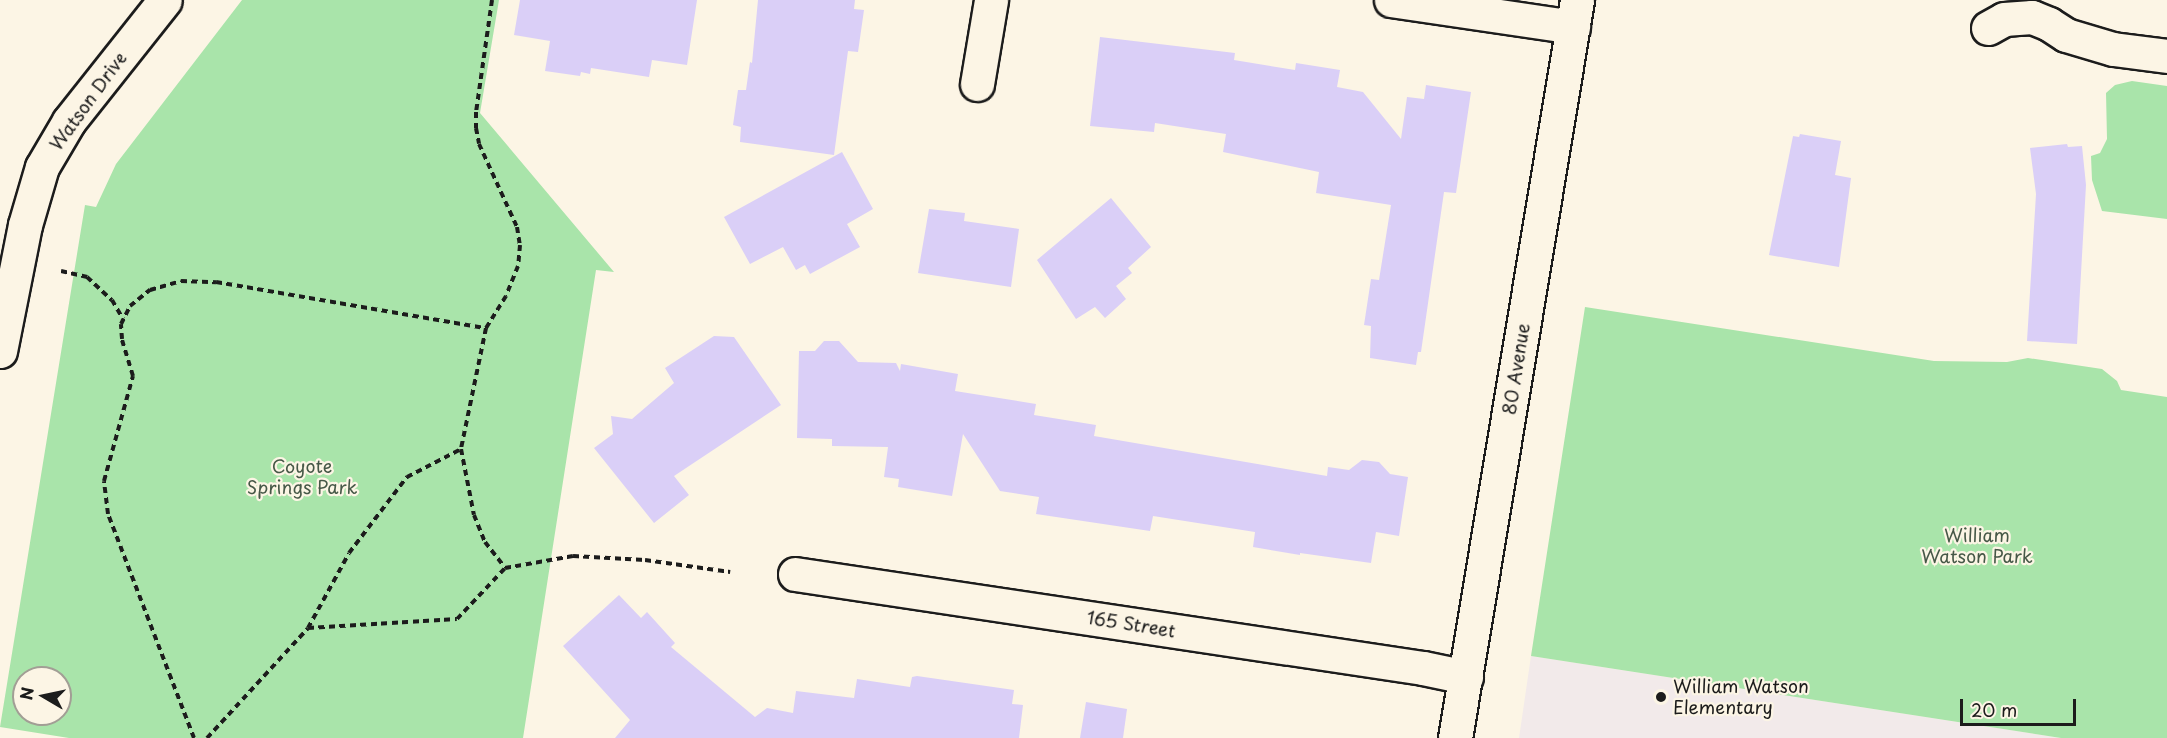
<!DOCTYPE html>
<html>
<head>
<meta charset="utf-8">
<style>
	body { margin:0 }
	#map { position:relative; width:2167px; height:738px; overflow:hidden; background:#fcf5e5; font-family:"Playpen Sans",sans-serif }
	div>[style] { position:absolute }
	.built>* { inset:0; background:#f2eaea }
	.green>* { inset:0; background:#a9e4aa }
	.building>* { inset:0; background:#dacff7 }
	.path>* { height:4px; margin-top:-2px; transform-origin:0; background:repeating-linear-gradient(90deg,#1c1c1c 0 6px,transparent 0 10.5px) }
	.roads { filter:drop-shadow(2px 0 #1c1c1c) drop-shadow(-2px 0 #1c1c1c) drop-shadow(0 2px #1c1c1c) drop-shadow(0 -2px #1c1c1c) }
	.minor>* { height:33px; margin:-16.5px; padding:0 16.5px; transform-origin:16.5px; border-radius:16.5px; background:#fcf5e5 }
	.dots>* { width:16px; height:16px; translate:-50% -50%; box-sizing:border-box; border:3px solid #fcf5e5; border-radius:50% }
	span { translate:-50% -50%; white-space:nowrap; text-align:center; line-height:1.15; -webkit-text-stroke:4.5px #fcf5e5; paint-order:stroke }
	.street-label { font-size:18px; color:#1c1c1c }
	.park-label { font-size:18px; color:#465847 }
	.poi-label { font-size:18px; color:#1c1c1c }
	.left { translate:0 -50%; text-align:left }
	.north { position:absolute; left:12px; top:666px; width:60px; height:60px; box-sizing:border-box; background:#fcf5e5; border:2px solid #a29e95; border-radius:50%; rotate:279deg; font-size:16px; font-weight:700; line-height:24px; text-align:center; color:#1c1c1c }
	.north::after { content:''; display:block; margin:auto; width:21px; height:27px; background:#1c1c1c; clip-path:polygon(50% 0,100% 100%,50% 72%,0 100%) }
	.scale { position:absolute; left:1960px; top:699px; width:116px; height:27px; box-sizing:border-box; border:3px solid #1c1c1c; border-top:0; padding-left:8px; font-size:18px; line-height:21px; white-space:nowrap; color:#1c1c1c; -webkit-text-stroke:4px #fcf5e5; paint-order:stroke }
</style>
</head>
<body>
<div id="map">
	<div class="built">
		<div style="clip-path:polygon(1531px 656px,2061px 738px,1519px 738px)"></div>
	</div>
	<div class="green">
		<div style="clip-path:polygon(evenodd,242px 0,499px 0,480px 113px,614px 272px,596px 270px,523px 738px,69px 738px,0 727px,85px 205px,96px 207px,116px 164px,242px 0,24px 678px,60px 678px,60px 714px,24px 714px,24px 678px)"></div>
		<div style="clip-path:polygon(2132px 81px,2167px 86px,2167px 219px,2102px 211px,2092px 180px,2091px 156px,2100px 153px,2107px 139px,2106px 93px,2115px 85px)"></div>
		<div style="clip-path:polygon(1585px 307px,1934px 361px,2007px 362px,2028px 358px,2102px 369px,2117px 381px,2121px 390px,2167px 397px,2167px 738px,2061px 738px,1531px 656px)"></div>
	</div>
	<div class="building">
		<div style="clip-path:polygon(520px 0,697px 0,687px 65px,652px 60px,649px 77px,591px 68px,590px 74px,581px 72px,580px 76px,545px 71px,550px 41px,514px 35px)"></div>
		<div style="clip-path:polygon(758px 0,855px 0,854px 9px,864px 10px,858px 52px,848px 51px,834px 155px,740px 142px,741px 127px,733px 125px,738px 90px,746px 90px,750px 62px,752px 63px)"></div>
		<div style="clip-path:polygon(1100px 37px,1235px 53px,1234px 60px,1295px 70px,1296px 63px,1340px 70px,1337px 87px,1363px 92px,1401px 139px,1407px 97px,1424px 99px,1426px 85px,1471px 92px,1456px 193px,1444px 192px,1421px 352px,1418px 352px,1416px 365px,1370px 358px,1371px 326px,1364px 325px,1371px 279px,1379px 280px,1391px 205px,1316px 193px,1319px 172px,1223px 152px,1226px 134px,1155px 123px,1154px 132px,1090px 126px)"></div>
		<div style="clip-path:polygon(1800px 134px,1841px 141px,1835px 175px,1851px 178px,1839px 267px,1769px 255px,1793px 136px,1799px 137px)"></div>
		<div style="clip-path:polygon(2067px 144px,2068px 147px,2082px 146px,2086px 185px,2077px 344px,2027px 341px,2036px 194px,2030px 148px)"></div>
		<div style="clip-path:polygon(842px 152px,873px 209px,847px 224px,860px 247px,810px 274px,805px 265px,796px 270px,783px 247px,750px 264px,724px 217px)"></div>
		<div style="clip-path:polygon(1111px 198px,1151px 247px,1128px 268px,1132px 273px,1116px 286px,1126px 299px,1105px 318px,1095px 307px,1076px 319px,1037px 260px)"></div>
		<div style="clip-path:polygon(929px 209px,965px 213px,964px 221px,1019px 229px,1011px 287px,918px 273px)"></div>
		<div style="clip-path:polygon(714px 336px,734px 337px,781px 405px,674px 476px,689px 495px,654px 523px,594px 448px,613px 434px,611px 416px,632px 419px,674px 383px,665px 368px)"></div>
		<div style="clip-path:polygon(824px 341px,839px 341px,858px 362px,896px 363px,900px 371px,901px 364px,958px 374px,955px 391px,1036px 404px,1034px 415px,1096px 425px,1094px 436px,1327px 476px,1328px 467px,1349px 470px,1362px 460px,1379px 462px,1390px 474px,1408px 477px,1399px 536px,1376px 532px,1371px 563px,1300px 553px,1300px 555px,1253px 547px,1255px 532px,1153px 516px,1150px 531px,1036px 514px,1039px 497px,1000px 491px,963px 434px,952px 496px,898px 487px,899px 479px,884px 477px,888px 447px,832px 446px,832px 439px,797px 438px,799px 351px,815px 351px)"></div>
		<div style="clip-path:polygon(619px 595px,641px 618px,647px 612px,675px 643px,671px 647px,755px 717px,767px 708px,793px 713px,796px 691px,854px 698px,857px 679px,910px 687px,912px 677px,917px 676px,1014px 690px,1012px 704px,1023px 705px,1019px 738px,615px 738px,630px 720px,563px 646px)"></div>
		<div style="clip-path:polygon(1086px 702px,1127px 709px,1123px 738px,1080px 738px)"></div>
	</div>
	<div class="path">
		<div style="left:492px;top:0;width:113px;rotate:98.1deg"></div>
		<div style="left:476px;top:112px;width:16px;rotate:90deg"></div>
		<div style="left:476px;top:128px;width:16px;rotate:79deg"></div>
		<div style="left:479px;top:144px;width:91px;rotate:65.4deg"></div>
		<div style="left:517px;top:227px;width:18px;rotate:81deg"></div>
		<div style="left:520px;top:245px;width:21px;rotate:95deg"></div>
		<div style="left:518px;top:266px;width:32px;rotate:112deg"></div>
		<div style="left:506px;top:296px;width:38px;rotate:122deg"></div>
		<div style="left:486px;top:328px;width:124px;rotate:101.7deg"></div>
		<div style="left:461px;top:449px;width:67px;rotate:78.9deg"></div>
		<div style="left:474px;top:515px;width:29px;rotate:68deg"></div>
		<div style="left:485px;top:542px;width:33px;rotate:52deg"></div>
		<div style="left:61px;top:271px;width:27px;rotate:13deg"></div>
		<div style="left:87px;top:277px;width:34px;rotate:43deg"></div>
		<div style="left:112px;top:300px;width:22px;rotate:60deg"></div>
		<div style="left:308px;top:628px;width:85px;rotate:-61.3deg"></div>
		<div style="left:349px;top:553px;width:96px;rotate:-52.7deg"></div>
		<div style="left:407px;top:477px;width:61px;rotate:-27.4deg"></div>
		<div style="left:194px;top:738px;width:240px;rotate:-111deg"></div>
		<div style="left:108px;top:514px;width:33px;rotate:-97deg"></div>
		<div style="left:104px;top:481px;width:109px;rotate:-74.6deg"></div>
		<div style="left:133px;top:376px;width:39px;rotate:-107deg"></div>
		<div style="left:122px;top:339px;width:15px;rotate:-94deg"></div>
		<div style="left:121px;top:324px;width:20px;rotate:-63deg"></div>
		<div style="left:130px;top:306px;width:26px;rotate:-39deg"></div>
		<div style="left:150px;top:290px;width:32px;rotate:-16deg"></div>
		<div style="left:181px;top:281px;width:35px;rotate:2deg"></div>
		<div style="left:216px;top:282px;width:274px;rotate:9.7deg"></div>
		<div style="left:207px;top:738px;width:149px;rotate:-47.4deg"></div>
		<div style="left:308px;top:628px;width:149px;rotate:-3.5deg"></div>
		<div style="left:457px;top:619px;width:70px;rotate:-46.7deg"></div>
		<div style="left:505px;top:568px;width:69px;rotate:-10deg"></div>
		<div style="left:573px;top:556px;width:72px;rotate:3.2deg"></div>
		<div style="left:645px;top:560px;width:86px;rotate:8deg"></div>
	</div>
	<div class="roads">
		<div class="minor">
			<div style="left:1391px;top:0;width:184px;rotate:8.4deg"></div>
			<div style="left:1988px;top:28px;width:18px;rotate:-29deg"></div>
			<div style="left:2004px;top:19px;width:28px;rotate:-4deg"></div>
			<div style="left:2032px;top:17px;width:18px;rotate:22deg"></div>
			<div style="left:2049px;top:24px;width:20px;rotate:33deg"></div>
			<div style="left:2066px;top:35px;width:49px;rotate:16.6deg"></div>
			<div style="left:2113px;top:49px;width:54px;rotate:7.4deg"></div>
			<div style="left:977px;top:84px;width:85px;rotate:-80.5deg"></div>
			<div style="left:0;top:351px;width:128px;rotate:-78.8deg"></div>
			<div style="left:25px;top:225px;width:60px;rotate:-73.7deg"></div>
			<div style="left:42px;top:167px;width:53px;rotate:-59.6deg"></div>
			<div style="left:69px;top:121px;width:154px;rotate:-51.6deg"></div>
			<div style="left:795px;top:574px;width:635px;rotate:8.51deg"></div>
			<div style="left:1423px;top:668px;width:44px;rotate:11.8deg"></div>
			<div style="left:1455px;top:738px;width:748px;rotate:-80.61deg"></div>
		</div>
	</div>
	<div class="dots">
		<div style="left:1661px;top:697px;background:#1c1c1c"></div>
	</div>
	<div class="street-label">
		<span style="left:88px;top:101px;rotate:-54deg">Watson Drive</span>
		<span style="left:1516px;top:369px;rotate:-81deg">80 Avenue</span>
		<span style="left:1131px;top:624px;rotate:9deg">165 Street</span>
	</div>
	<div class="park-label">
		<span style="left:302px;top:477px">Coyote<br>Springs Park</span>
		<span style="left:1977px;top:546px">William<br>Watson Park</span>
	</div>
	<div class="poi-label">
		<span class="left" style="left:1673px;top:697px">William Watson<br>Elementary</span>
	</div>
	<div class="north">N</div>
	<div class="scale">20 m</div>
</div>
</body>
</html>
